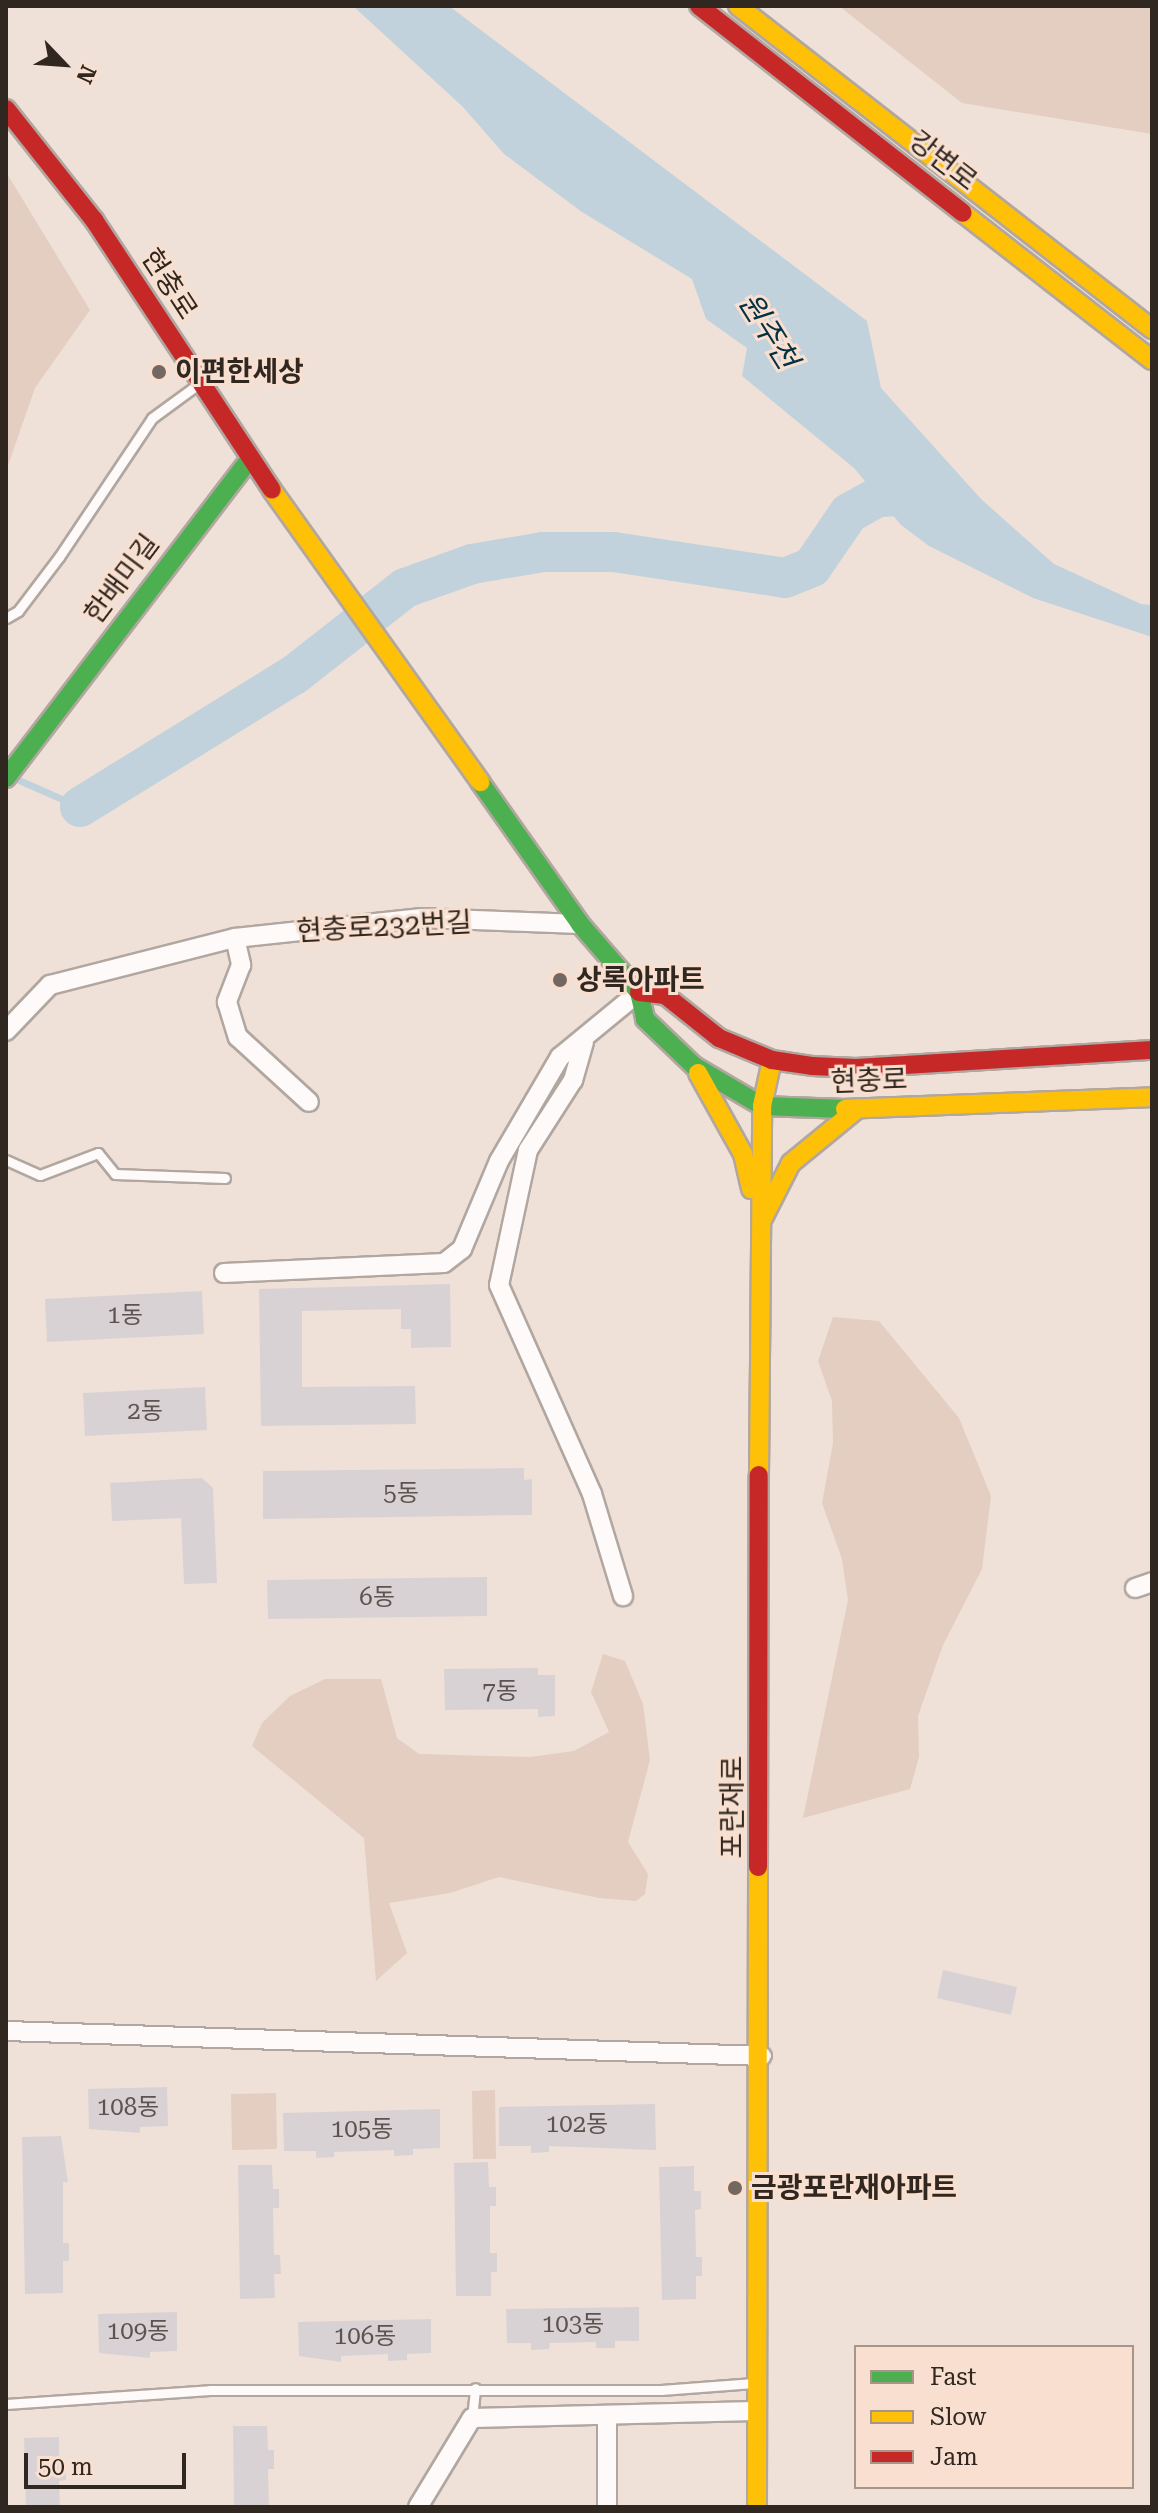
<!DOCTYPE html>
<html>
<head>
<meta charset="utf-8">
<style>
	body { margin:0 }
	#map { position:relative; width:1158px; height:2513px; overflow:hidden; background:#efe1d8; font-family:"Roboto Serif","Noto Sans KR",serif }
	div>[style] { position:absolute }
	.green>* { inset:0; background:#e3cec1 }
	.water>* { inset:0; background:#c1d2dc }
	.stream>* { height:7px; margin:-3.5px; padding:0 3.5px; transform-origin:3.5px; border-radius:3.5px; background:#c1d2dc }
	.river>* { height:40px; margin:-20px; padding:0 20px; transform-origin:20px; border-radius:20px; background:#c1d2dc }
	.building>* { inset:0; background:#d9d2d4 }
	.roads { filter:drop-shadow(2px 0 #b1a7a0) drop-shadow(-2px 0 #b1a7a0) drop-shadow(0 2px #b1a7a0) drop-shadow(0 -2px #b1a7a0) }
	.lane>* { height:9px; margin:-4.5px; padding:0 4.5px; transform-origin:4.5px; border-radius:4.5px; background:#fdfaf9 }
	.street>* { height:18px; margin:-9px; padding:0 9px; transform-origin:9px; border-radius:9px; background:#fdfaf9 }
	.fast>* { height:18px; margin:-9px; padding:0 9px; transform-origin:9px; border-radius:9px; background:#4caf50 }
	.slow>* { height:18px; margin:-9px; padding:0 9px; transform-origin:9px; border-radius:9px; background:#ffc107 }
	.jam>* { height:18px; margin:-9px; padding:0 9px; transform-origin:9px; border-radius:9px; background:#c62828 }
	.dots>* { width:22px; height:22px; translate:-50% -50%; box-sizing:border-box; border:4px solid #f8dfcf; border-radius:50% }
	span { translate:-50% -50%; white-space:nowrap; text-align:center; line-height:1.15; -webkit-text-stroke:6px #f8dfcf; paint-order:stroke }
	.number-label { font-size:24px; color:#5c5450 }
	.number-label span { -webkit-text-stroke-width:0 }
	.street-label { font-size:28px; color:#302721 }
	.poi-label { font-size:28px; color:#302721; font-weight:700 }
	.left { translate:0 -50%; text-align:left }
	.water-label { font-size:30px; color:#033043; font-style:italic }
	.frame { position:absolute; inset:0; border:8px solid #302721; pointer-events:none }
	.legend { position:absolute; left:854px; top:2345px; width:280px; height:144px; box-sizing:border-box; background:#f8dfcf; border:2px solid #a89589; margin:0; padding:10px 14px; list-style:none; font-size:24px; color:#302721 }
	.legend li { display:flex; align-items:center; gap:16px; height:40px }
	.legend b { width:40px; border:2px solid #a89589 }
	.north { position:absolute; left:24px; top:24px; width:80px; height:80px; -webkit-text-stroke:6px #f8dfcf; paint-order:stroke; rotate:115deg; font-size:22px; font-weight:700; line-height:32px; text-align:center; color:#302721 }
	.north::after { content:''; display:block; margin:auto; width:28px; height:36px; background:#302721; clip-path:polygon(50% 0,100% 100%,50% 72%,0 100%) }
	.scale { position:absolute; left:24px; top:2453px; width:162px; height:36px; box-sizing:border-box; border:4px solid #302721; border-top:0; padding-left:10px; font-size:24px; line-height:28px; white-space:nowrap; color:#302721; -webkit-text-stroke:6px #f8dfcf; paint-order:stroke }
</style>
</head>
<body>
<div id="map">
	<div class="green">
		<div style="clip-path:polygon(839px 6px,1152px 6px,1152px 134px,962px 103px)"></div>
		<div style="clip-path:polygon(6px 172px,90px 310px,35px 388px,6px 471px)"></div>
		<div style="clip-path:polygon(833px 1317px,879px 1321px,959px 1418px,991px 1496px,982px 1569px,943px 1645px,918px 1716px,919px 1757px,910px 1789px,803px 1818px,848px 1600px,842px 1559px,822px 1503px,833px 1443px,832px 1401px,818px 1361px)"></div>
		<div style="clip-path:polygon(603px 1654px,625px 1661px,643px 1704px,650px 1760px,628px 1842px,648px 1874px,645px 1894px,636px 1901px,599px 1898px,499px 1877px,450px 1893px,389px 1903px,407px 1953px,376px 1981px,364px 1838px,252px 1746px,262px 1723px,290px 1696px,325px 1679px,381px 1679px,397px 1738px,419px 1754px,530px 1757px,574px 1751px,609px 1732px,591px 1692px)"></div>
		<div style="clip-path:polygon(495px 2090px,496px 2159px,473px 2159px,472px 2091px)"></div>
		<div style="clip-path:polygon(276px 2093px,277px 2149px,232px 2150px,231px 2094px)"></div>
	</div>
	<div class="water">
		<div style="clip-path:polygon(353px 6px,449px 6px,867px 321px,881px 388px,981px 499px,1054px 564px,1141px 604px,1152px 605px,1152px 637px,1033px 598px,929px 546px,901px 525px,854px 468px,742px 376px,747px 348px,706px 319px,692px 279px,582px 212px,504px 154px,463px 107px)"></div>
	</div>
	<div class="stream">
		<div style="left:12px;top:777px;width:74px;rotate:23.8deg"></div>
	</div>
	<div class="river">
		<div style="left:80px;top:807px;width:251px;rotate:-31.7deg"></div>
		<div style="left:294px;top:675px;width:141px;rotate:-38.1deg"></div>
		<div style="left:405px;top:588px;width:71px;rotate:-19.7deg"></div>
		<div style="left:472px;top:564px;width:72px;rotate:-9.6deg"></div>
		<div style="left:543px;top:552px;width:71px"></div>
		<div style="left:614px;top:552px;width:173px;rotate:8.6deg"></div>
		<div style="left:785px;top:578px;width:29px;rotate:-22deg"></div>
		<div style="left:812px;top:567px;width:65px;rotate:-55.6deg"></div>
		<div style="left:849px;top:513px;width:33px;rotate:-29deg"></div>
		<div style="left:878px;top:497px;width:52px;rotate:-2.2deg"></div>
	</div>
	<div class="building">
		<div style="clip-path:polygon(450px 1284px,451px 1347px,411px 1348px,411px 1329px,401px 1329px,401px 1309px,302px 1311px,302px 1387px,415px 1386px,416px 1424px,261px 1426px,259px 1289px)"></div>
		<div style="clip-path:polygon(202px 1291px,204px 1334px,47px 1342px,45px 1299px)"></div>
		<div style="clip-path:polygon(205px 1387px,207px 1430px,85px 1436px,83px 1393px)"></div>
		<div style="clip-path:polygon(524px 1468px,524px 1480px,532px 1479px,532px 1515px,263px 1519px,263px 1471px)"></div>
		<div style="clip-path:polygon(202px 1478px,213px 1488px,217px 1583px,184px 1584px,181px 1518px,112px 1521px,110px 1483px)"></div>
		<div style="clip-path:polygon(487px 1577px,487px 1616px,268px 1619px,267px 1580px)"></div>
		<div style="clip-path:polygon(538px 1668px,538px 1675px,555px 1675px,555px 1716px,538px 1717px,538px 1709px,445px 1710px,444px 1669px)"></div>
		<div style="clip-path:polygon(943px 1970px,1017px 1987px,1011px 2015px,937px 1998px)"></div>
		<div style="clip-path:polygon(167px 2087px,168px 2126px,140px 2127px,140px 2133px,89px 2129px,88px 2089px)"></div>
		<div style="clip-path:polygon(655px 2104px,656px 2150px,549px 2146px,549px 2152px,531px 2153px,531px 2146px,499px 2146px,499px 2107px)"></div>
		<div style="clip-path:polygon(440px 2109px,440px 2148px,413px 2149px,413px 2155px,394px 2156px,394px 2150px,334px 2152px,334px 2157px,316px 2158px,316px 2151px,284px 2151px,283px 2113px)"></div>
		<div style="clip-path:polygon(61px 2136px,68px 2182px,63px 2182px,63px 2243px,69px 2243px,69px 2261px,63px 2261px,63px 2293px,25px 2294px,22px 2137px)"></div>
		<div style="clip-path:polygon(488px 2162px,489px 2187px,496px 2187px,496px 2206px,490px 2206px,490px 2253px,497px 2253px,497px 2272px,491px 2272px,491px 2296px,456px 2296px,454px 2163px)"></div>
		<div style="clip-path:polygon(238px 2165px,272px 2165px,273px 2189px,279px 2189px,279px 2208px,273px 2208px,274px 2255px,280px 2255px,281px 2274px,274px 2274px,275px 2298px,240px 2299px)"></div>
		<div style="clip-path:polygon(694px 2166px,694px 2191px,701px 2191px,701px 2209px,695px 2210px,696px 2257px,702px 2257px,702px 2276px,696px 2276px,696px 2299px,662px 2300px,659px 2167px)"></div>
		<div style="clip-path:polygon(639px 2307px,639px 2341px,615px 2341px,615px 2348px,596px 2348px,596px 2342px,550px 2343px,549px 2349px,531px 2350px,531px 2343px,507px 2343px,506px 2309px)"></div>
		<div style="clip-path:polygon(177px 2312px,177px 2351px,150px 2352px,150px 2358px,99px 2353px,98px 2314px)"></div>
		<div style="clip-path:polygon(431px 2319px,431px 2353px,407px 2354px,407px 2360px,388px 2361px,388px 2354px,341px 2356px,341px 2362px,299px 2356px,298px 2322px)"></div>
		<div style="clip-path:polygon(233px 2426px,267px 2426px,268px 2450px,274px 2450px,274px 2469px,268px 2469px,269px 2507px,234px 2507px)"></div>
		<div style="clip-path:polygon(59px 2437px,59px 2462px,66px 2462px,66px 2480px,59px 2481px,60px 2507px,26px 2507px,24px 2438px)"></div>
	</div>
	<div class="roads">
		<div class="lane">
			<div style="left:6px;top:618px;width:14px;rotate:-30deg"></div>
			<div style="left:18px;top:611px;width:68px;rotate:-52.8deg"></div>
			<div style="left:59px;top:557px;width:167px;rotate:-56.2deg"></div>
			<div style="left:152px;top:418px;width:59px;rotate:-36.1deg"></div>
			<div style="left:6px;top:1160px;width:37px;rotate:24deg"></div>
			<div style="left:40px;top:1175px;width:62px;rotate:-20.8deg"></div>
			<div style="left:98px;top:1153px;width:27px;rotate:51deg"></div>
			<div style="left:115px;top:1174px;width:110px;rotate:2.1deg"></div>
			<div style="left:6px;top:2404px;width:204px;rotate:-3.9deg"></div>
			<div style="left:210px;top:2390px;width:451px"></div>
			<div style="left:661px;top:2390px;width:93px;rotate:-4.3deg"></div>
			<div style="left:472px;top:2418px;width:30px;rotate:-84deg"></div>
		</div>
		<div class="street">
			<div style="left:235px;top:938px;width:28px;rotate:77deg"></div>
			<div style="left:241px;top:965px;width:40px;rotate:111deg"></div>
			<div style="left:227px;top:1002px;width:37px;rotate:73deg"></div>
			<div style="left:238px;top:1037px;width:96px;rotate:42.5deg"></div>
			<div style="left:6px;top:1031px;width:64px;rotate:-46.3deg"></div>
			<div style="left:50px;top:985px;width:191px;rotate:-14.3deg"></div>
			<div style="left:235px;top:938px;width:188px;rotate:-6.1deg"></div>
			<div style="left:422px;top:918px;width:158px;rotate:2.2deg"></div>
			<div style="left:584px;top:1042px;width:40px;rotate:106deg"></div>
			<div style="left:573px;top:1080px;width:83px;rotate:122.7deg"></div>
			<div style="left:528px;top:1150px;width:138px;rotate:102.1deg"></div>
			<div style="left:499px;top:1285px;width:229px;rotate:66deg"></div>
			<div style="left:592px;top:1494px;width:107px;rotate:73.1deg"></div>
			<div style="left:224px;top:1273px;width:220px;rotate:-2.6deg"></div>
			<div style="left:444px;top:1263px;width:23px;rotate:-38deg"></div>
			<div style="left:462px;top:1249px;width:95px;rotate:-67.2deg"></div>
			<div style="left:499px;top:1161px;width:121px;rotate:-59.6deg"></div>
			<div style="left:560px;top:1057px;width:102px;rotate:-39.4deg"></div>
			<div style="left:1135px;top:1588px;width:18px;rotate:-19deg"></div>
			<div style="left:6px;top:2031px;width:756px;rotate:1.89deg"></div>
			<div style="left:418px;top:2507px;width:104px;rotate:-58.8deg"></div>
			<div style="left:472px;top:2418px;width:284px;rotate:-1.4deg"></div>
			<div style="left:607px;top:2507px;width:89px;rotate:-90deg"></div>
		</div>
		<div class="fast">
			<div style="left:6px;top:778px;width:402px;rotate:-52.6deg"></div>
			<div style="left:480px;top:782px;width:174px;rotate:54.8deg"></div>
			<div style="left:580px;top:924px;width:90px;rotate:49.1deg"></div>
			<div style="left:639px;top:992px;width:28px;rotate:77deg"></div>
			<div style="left:645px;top:1019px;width:68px;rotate:43.8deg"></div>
			<div style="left:694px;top:1066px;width:79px;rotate:30.5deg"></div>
			<div style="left:762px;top:1106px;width:83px;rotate:2.1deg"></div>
		</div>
		<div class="slow">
			<div style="left:738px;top:6px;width:525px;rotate:37.96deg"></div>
			<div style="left:963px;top:213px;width:239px;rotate:37.9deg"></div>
			<div style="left:272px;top:490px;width:359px;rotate:54.5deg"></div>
			<div style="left:698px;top:1073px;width:93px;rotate:60.9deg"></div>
			<div style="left:743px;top:1154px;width:36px;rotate:77deg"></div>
			<div style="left:845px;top:1109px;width:307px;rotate:-2.2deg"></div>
			<div style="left:763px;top:1218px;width:62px;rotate:-63deg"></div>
			<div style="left:791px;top:1163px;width:85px;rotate:-39.3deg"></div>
			<div style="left:759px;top:1475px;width:369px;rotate:-89.5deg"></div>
			<div style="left:762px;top:1106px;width:47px;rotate:-77.7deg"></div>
			<div style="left:757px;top:2507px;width:640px;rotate:-89.91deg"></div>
		</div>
		<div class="jam">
			<div style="left:699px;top:6px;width:335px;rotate:38.1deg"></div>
			<div style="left:6px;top:109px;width:142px;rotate:51.6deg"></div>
			<div style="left:94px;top:220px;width:323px;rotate:56.6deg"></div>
			<div style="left:639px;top:992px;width:26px;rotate:7deg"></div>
			<div style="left:665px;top:995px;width:69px;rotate:38.5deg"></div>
			<div style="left:719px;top:1038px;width:57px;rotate:22.5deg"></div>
			<div style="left:772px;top:1060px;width:40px;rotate:8.5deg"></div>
			<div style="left:812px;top:1066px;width:44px;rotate:2.6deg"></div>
			<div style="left:856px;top:1068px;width:297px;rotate:-3.5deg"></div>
			<div style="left:758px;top:1867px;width:392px;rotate:-89.9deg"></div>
		</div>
	</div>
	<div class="dots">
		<div style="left:159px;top:372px;background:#736861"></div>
		<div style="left:560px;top:980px;background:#736861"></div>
		<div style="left:735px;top:2188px;background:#736861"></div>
	</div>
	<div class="number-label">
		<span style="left:125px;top:1316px">1동</span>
		<span style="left:145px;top:1412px">2동</span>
		<span style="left:401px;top:1494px">5동</span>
		<span style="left:377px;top:1598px">6동</span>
		<span style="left:500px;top:1692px">7동</span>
		<span style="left:128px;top:2108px">108동</span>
		<span style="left:577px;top:2125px">102동</span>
		<span style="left:362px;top:2130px">105동</span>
		<span style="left:573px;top:2325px">103동</span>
		<span style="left:138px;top:2332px">109동</span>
		<span style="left:365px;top:2337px">106동</span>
	</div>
	<div class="street-label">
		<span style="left:943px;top:161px;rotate:38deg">강변로</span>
		<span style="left:169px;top:284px;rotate:57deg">현충로</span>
		<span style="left:122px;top:579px;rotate:-53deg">한배미길</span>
		<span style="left:384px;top:927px;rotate:-3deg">현충로232번길</span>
		<span style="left:869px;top:1081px;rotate:-2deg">현충로</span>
		<span style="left:733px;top:1807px;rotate:-90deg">포란재로</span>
	</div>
	<div class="poi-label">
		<span class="left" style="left:175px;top:372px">이편한세상</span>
		<span class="left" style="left:576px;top:980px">상록아파트</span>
		<span class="left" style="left:751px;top:2188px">금광포란재아파트</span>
	</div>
	<div class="water-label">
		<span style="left:768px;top:331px;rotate:58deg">원주천</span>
	</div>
	<div class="frame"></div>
	<ul class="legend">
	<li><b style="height:10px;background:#4caf50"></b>Fast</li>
	<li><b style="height:10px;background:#ffc107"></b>Slow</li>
	<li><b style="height:10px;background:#c62828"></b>Jam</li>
	</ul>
	<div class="north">N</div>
	<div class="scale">50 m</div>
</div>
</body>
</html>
